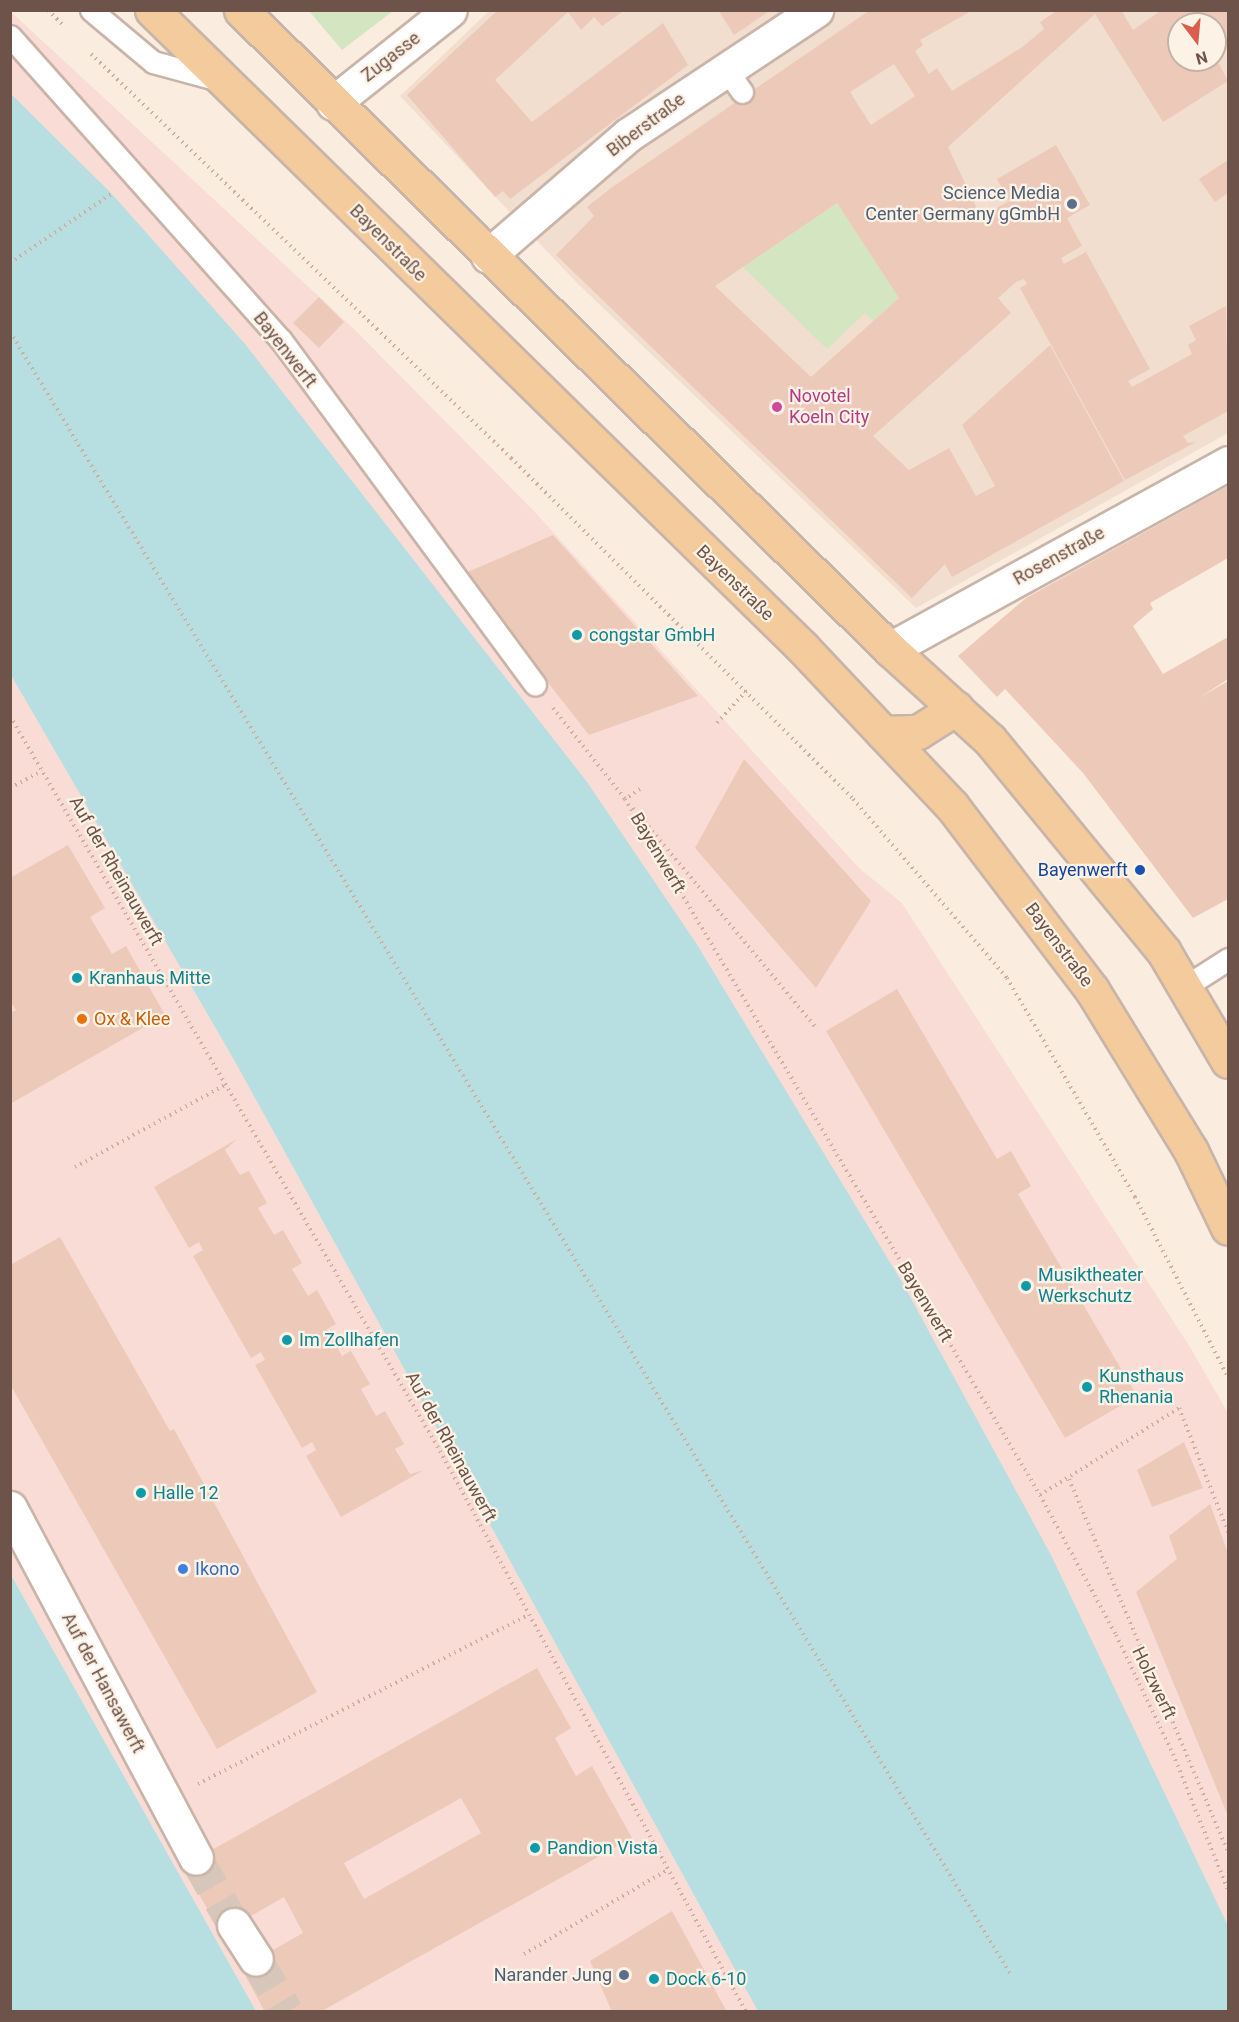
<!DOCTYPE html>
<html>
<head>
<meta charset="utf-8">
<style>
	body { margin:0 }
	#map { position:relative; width:1239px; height:2022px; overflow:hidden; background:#faede0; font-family:Roboto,sans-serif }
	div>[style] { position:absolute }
	.residential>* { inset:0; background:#f1decf }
	.commercial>* { inset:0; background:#f9dcd5 }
	.green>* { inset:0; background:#d3e5c1 }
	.water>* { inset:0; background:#b7dfe1 }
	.building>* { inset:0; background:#edc9ba }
	.street-tunnel>* { height:33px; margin-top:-16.5px; transform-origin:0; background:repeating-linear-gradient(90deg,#d7c6ba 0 33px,transparent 0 49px) }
	.path>* { height:4px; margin-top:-2px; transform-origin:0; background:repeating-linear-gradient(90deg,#d1ad9e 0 1.5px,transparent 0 6px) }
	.roads { filter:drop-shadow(2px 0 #c9b4a9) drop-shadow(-2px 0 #c9b4a9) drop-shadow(0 2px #c9b4a9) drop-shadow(0 -2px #c9b4a9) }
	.lane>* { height:21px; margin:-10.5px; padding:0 10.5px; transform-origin:10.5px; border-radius:10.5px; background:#fff }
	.street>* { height:33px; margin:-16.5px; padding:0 16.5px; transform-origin:16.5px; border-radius:16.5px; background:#fff }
	.primary>* { height:33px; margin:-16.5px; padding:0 16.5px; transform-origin:16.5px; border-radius:16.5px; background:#f4cb9d }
	.dots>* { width:16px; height:16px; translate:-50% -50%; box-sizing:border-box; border:3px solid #fdf2e6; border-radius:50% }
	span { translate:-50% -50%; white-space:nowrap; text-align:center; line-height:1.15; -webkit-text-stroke:4.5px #fdf2e6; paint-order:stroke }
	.street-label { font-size:18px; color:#6e534a }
	.service-label { font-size:18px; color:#4e5e75 }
	.right { translate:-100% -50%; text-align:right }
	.hotel-label { font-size:18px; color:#b23c85 }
	.left { translate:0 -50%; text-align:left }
	.culture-label { font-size:18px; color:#0d838f }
	.transit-label { font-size:18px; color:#164399 }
	.food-label { font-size:18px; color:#c56008 }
	.shop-label { font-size:18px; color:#366cbe }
	.frame { position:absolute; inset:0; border:12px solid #6e534a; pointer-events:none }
	.north { position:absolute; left:1167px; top:12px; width:60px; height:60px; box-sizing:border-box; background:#fdf2e6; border:2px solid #c4b2a8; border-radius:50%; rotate:164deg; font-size:16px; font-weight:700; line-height:24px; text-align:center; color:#6e534a }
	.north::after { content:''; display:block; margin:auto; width:21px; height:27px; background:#db5f4e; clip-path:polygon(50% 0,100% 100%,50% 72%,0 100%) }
</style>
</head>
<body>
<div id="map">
	<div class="residential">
		<div style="clip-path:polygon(evenodd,489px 11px,1228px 11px,1228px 433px,916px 608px,576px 282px,400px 96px,489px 11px,1179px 24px,1215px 24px,1215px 60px,1179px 60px,1179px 24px)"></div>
	</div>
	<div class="commercial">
		<div style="clip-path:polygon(10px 11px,353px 328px,533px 510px,859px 868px,902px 903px,1190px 1347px,1228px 1413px,1228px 2011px,256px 2011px,11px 1575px)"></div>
	</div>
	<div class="green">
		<div style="clip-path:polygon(309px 11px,393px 11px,342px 50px)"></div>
		<div style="clip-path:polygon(837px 203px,899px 298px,873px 321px,865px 313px,827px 349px,743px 267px)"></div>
	</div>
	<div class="water">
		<div style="clip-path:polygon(11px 94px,112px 194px,245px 344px,587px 782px,696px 943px,902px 1282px,1051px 1555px,1228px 1926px,1228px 2011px,758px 2011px,233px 1058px,11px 675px)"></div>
		<div style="clip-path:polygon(11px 1575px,256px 2011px,11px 2011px)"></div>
	</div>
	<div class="building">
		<div style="clip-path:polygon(498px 10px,625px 10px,602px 26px,594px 17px,581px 30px,568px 12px,495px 80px,532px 122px,663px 23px,688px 65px,510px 199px,503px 191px,495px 197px,407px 95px)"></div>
		<div style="clip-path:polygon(718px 10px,771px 10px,734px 35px)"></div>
		<div style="clip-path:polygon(evenodd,870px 10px,973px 10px,920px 40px,923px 45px,915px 51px,929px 74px,937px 68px,952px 91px,1021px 48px,1044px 29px,1040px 22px,1058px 10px,1121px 10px,1133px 30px,1162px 10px,1228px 10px,1228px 52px,1226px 48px,1215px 55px,1215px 24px,1179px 24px,1179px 60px,1215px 60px,1215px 56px,1228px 81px,1163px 122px,1095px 14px,948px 147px,981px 217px,1009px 201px,997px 179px,1056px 145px,1090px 205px,1067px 218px,1082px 246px,1061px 258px,1064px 264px,1086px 252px,1150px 369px,1128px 381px,1132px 387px,1192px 354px,1188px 345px,1196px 340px,1189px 326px,1226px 306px,1228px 411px,1183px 436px,1188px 443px,1196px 442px,1125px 480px,1020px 288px,1027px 284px,1024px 279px,1016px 282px,998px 298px,1011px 313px,873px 436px,909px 470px,949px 448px,976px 496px,995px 486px,962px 425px,1050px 345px,1124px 481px,952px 577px,945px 564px,912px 598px,556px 255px,594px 216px,587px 207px,611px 188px,870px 10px,894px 64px,915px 96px,871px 125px,850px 92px,894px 64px,870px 10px,837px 203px,899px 298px,811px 377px,715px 286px,837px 203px)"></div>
		<div style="clip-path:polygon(1228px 160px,1228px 193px,1215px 202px,1199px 179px)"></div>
		<div style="clip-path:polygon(319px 297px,344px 322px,319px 348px,293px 323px)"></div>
		<div style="clip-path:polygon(1228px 486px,1228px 558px,1150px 603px,1153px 609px,1133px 626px,1163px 674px,1228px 637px,1228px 679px,1199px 698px,1228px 681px,1228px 899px,1193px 918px,1083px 773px,1005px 689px,997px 697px,958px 656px,1026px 598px)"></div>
		<div style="clip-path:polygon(553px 535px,698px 696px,589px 735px,463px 574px)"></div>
		<div style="clip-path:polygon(744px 759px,871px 901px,816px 988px,695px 848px)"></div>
		<div style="clip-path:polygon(68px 845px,105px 908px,90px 917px,112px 954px,126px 946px,165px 1015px,10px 1104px,10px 1013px,16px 1010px,10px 1001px,10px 878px)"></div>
		<div style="clip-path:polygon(897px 989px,997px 1159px,1011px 1151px,1031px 1186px,1018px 1194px,1137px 1396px,1065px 1438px,826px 1031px)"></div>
		<div style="clip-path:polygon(237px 1139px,225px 1150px,240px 1175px,249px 1171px,267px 1203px,258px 1208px,274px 1235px,283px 1230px,302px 1263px,292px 1269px,308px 1296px,317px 1290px,336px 1324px,327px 1329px,342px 1356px,351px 1351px,370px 1384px,361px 1389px,376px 1416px,385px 1411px,404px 1444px,395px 1449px,410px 1474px,424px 1470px,341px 1517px,306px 1456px,316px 1450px,312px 1442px,302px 1448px,255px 1365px,265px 1360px,261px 1352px,251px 1358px,193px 1256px,203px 1250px,199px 1242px,189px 1248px,154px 1187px)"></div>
		<div style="clip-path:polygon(60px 1237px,170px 1431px,174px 1429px,317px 1692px,217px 1749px,10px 1384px,10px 1265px)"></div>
		<div style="clip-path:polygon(1184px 1442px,1203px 1488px,1152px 1507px,1137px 1470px)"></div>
		<div style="clip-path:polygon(1210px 1504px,1228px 1553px,1228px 1816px,1136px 1592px,1177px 1559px,1169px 1536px)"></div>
		<div style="clip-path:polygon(evenodd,537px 1668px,571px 1728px,555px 1738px,576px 1776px,592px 1766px,632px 1838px,320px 2012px,265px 2012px,241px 1968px,303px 1933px,284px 1897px,221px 1933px,183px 1866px,537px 1668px,461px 1798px,481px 1833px,364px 1899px,344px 1863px,461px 1798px)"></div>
		<div style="clip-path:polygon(672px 1911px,727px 2012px,612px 2012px,590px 1961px)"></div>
	</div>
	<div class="street-tunnel">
		<div style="left:196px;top:1858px;width:77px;rotate:60.4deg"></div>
		<div style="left:256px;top:1959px;width:61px;rotate:59.7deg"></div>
	</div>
	<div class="path">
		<div style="left:48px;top:10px;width:21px;rotate:45deg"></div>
		<div style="left:91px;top:54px;width:583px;rotate:43.89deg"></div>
		<div style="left:511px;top:458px;width:483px;rotate:44.9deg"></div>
		<div style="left:853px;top:799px;width:236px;rotate:49.3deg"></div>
		<div style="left:1007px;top:978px;width:254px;rotate:59.7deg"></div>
		<div style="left:1135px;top:1197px;width:203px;rotate:62.7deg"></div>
		<div style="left:10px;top:263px;width:122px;rotate:-34.3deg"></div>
		<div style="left:10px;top:332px;width:1926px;rotate:58.65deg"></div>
		<div style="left:553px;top:708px;width:117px;rotate:51.6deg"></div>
		<div style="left:10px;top:716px;width:852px;rotate:59.67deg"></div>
		<div style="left:440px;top:1451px;width:639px;rotate:61.39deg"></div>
		<div style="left:717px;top:723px;width:45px;rotate:-47.7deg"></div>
		<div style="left:10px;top:788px;width:36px;rotate:-28deg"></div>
		<div style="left:640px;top:789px;width:18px;rotate:146deg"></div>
		<div style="left:625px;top:799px;width:810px;rotate:59.19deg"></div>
		<div style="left:1040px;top:1495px;width:159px;rotate:61.5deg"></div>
		<div style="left:1116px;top:1635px;width:132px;rotate:64.4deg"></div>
		<div style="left:1173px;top:1754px;width:147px;rotate:68deg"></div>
		<div style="left:633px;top:808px;width:288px;rotate:50.2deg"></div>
		<div style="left:75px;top:1167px;width:171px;rotate:-28.7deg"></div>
		<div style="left:1069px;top:1479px;width:405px;rotate:66.9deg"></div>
		<div style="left:1040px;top:1495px;width:164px;rotate:-32deg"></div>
		<div style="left:1179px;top:1408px;width:133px;rotate:68.4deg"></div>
		<div style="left:198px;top:1784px;width:371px;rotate:-27.1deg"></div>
		<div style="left:524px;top:1954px;width:166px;rotate:-30.4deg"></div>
	</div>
	<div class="roads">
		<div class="lane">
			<div style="left:91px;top:10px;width:81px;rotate:40deg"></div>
			<div style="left:153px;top:62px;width:68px;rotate:15.3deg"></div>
			<div style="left:10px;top:36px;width:407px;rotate:48.3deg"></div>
			<div style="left:281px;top:340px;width:428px;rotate:53.6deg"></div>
			<div style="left:726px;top:69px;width:28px;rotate:55deg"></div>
			<div style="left:1186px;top:986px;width:50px;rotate:-32.7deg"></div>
		</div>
		<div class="street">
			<div style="left:333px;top:103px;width:149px;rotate:-38.5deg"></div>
			<div style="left:488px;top:256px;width:185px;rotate:-40.8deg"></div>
			<div style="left:628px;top:135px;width:226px;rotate:-33.6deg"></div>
			<div style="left:890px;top:649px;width:386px;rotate:-28.8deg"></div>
			<div style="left:10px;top:1508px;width:396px;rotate:62deg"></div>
			<div style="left:234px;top:1925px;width:40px;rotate:57.1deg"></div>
		</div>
		<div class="primary">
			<div style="left:152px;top:10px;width:912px;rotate:44.42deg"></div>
			<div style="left:803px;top:648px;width:217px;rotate:46.7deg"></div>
			<div style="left:952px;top:806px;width:231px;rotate:52.7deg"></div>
			<div style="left:1092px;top:990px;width:189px;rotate:58.4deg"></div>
			<div style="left:1191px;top:1151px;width:85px;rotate:64.3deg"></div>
			<div style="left:241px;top:10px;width:911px;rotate:44.56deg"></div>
			<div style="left:890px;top:649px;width:135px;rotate:42.3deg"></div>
			<div style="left:990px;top:740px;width:274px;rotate:50.6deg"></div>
			<div style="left:1164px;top:952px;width:126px;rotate:59.6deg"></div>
			<div style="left:883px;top:733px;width:35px;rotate:-2deg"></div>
			<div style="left:918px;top:732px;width:45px;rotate:-32.3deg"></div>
		</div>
	</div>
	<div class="dots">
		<div style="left:1072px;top:204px;background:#5c6f8a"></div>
		<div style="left:777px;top:407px;background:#d1479c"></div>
		<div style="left:577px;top:635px;background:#0f9aa8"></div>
		<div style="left:1140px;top:870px;background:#1a4fb4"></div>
		<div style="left:77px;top:978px;background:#0f9aa8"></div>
		<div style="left:82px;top:1019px;background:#e8710a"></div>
		<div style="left:1026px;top:1286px;background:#0f9aa8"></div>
		<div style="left:287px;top:1340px;background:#0f9aa8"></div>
		<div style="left:1087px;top:1387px;background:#0f9aa8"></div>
		<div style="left:141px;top:1493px;background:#0f9aa8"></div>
		<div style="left:183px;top:1569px;background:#3f7fe0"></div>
		<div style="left:535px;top:1848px;background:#0f9aa8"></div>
		<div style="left:624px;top:1975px;background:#5c6f8a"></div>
		<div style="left:654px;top:1979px;background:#0f9aa8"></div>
	</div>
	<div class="street-label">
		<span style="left:391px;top:57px;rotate:-38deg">Zugasse</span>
		<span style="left:646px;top:125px;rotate:-37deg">Biberstraße</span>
		<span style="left:388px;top:243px;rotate:45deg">Bayenstraße</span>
		<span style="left:285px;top:350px;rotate:52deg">Bayenwerft</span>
		<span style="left:1059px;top:556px;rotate:-29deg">Rosenstraße</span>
		<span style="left:735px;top:583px;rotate:44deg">Bayenstraße</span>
		<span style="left:658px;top:853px;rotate:59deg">Bayenwerft</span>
		<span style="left:116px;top:871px;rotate:60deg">Auf der Rheinauwerft</span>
		<span style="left:1059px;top:945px;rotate:53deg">Bayenstraße</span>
		<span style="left:925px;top:1302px;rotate:59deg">Bayenwerft</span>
		<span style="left:451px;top:1447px;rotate:61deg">Auf der Rheinauwerft</span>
		<span style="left:103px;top:1683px;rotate:62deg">Auf der Hansawerft</span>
		<span style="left:1154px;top:1683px;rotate:64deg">Holzwerft</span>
	</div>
	<div class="service-label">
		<span class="right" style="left:1060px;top:204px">Science Media<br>Center Germany gGmbH</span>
		<span class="right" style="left:612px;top:1975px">Narander Jung</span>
	</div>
	<div class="hotel-label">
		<span class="left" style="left:789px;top:407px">Novotel<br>Koeln City</span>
	</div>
	<div class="culture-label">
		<span class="left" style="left:589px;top:635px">congstar GmbH</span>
		<span class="left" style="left:89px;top:978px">Kranhaus Mitte</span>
		<span class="left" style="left:1038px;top:1286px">Musiktheater<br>Werkschutz</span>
		<span class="left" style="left:299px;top:1340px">Im Zollhafen</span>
		<span class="left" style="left:1099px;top:1387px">Kunsthaus<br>Rhenania</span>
		<span class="left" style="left:153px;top:1493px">Halle 12</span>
		<span class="left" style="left:547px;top:1848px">Pandion Vista</span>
		<span class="left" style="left:666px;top:1979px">Dock 6-10</span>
	</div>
	<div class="transit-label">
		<span class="right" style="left:1128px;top:870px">Bayenwerft</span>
	</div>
	<div class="food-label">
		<span class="left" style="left:94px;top:1019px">Ox &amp; Klee</span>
	</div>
	<div class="shop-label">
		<span class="left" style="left:195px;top:1569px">Ikono</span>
	</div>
	<div class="frame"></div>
	<div class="north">N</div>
</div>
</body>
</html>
